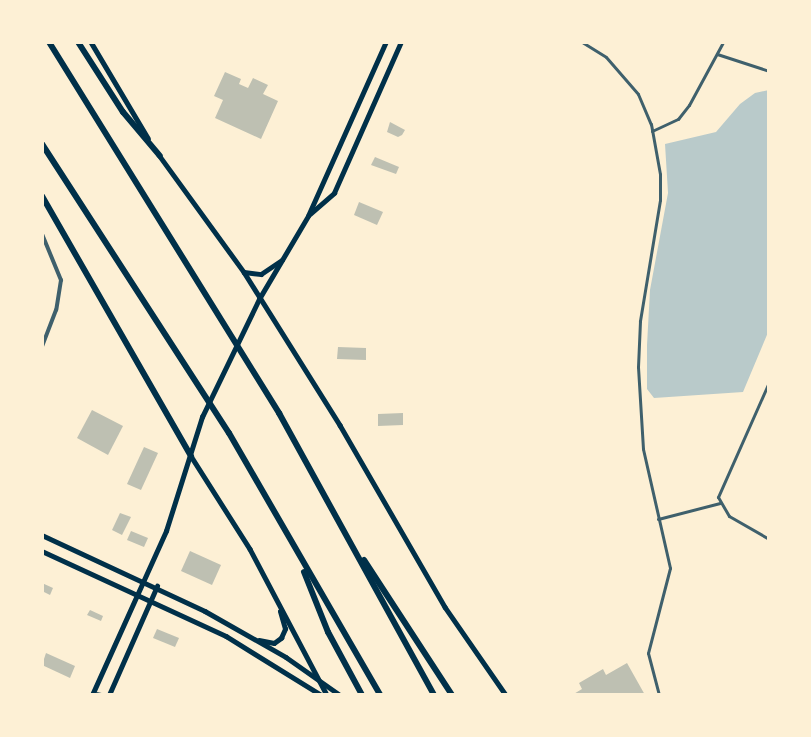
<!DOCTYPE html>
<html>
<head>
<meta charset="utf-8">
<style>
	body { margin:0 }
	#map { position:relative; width:811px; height:737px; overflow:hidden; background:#fdf0d5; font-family:Jost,sans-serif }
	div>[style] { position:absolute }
	.green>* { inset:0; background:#b9caca }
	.building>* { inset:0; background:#bec0b2 }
	.minor>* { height:3px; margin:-1.5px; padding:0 1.5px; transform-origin:1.5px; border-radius:1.5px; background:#3f606c }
	.tertiary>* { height:4px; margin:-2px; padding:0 2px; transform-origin:2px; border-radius:2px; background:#3f606c }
	.secondary>* { height:4.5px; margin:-2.25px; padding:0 2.25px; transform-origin:2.25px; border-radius:2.25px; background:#003049 }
	.motorway>* { height:6px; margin:-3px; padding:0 3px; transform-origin:3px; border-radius:3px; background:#003049 }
	span { translate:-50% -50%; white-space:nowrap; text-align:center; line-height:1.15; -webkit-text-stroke:4.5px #fdf0d5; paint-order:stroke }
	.frame { position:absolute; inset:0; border:44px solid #fdf0d5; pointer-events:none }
</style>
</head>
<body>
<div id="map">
	<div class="green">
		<div style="clip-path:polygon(769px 90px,769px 330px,743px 392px,654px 398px,647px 389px,647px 345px,650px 290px,668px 193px,665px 144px,716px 132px,740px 104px,755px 93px)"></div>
	</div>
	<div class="building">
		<div style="clip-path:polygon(225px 72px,241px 79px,239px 84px,248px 88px,253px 78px,268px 85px,263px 94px,278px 101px,261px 139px,215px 118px,223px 100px,214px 96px)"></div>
		<div style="clip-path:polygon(390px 122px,405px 130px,402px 135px,398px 137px,387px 132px)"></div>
		<div style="clip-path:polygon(375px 157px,399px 167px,396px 174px,371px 165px)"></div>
		<div style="clip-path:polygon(359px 202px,383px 212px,377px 225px,354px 215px)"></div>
		<div style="clip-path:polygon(338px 347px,366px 348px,366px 360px,337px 359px)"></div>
		<div style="clip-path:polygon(92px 410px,123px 426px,108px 455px,77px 438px)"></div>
		<div style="clip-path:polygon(403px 413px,403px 425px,378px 426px,378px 414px)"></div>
		<div style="clip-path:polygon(144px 447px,158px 453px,141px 490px,127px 484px)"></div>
		<div style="clip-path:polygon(120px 513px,131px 517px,122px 535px,112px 530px)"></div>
		<div style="clip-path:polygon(131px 531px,148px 538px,144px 547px,127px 540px)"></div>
		<div style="clip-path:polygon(190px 551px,221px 565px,212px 585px,181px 571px)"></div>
		<div style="clip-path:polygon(42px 583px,53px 588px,50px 595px,42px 591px)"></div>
		<div style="clip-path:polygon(90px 610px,103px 616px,101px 621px,87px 615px)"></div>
		<div style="clip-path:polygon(157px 629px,179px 638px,175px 647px,153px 638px)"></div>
		<div style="clip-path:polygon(46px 653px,75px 666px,70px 678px,42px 665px)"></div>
		<div style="clip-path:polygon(627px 663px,645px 695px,572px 695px,582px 689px,579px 683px,603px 669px,606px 675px)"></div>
	</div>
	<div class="minor">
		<div style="left:582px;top:42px;width:28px;rotate:32deg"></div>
		<div style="left:606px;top:57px;width:49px;rotate:49.1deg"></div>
		<div style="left:638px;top:94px;width:33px;rotate:67deg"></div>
		<div style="left:651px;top:124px;width:51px;rotate:79.8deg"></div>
		<div style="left:660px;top:174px;width:26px;rotate:90deg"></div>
		<div style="left:660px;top:200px;width:123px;rotate:99.4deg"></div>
		<div style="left:640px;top:321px;width:46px;rotate:92.5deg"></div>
		<div style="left:638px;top:367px;width:82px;rotate:86.5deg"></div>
		<div style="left:643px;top:449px;width:122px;rotate:77.2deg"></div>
		<div style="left:670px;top:568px;width:88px;rotate:104.5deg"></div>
		<div style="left:648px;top:653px;width:43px;rotate:75.3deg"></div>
		<div style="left:717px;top:54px;width:55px;rotate:18.1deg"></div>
		<div style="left:652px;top:131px;width:29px;rotate:-25deg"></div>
		<div style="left:678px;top:119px;width:18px;rotate:-52deg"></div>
		<div style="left:689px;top:105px;width:72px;rotate:-61.6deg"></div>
		<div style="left:769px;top:382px;width:126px;rotate:113.9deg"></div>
		<div style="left:718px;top:497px;width:22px;rotate:60deg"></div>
		<div style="left:729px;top:516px;width:46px;rotate:29.9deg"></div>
		<div style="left:658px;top:519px;width:64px;rotate:-14.5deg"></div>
		<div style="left:93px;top:692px;width:12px;rotate:14deg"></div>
	</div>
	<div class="tertiary">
		<div style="left:42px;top:234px;width:50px;rotate:67.6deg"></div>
		<div style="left:61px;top:280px;width:30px;rotate:99deg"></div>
		<div style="left:56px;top:310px;width:40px;rotate:111deg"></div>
	</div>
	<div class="secondary">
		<div style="left:91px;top:42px;width:112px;rotate:59.3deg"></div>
		<div style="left:159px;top:155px;width:145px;rotate:54deg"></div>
		<div style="left:244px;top:272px;width:181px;rotate:57.9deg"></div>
		<div style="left:340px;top:425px;width:210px;rotate:60deg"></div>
		<div style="left:445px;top:607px;width:107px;rotate:55.3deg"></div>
		<div style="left:310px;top:214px;width:32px;rotate:-41deg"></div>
		<div style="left:334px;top:193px;width:165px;rotate:-66.1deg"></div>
		<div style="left:244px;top:272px;width:17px;rotate:7deg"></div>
		<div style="left:261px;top:274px;width:25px;rotate:-34deg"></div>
		<div style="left:191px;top:456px;width:110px;rotate:57.6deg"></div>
		<div style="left:250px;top:549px;width:165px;rotate:62.2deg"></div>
		<div style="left:42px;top:535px;width:180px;rotate:25deg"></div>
		<div style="left:205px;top:611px;width:93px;rotate:29.6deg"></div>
		<div style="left:286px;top:657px;width:66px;rotate:35.1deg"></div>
		<div style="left:42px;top:551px;width:203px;rotate:24.8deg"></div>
		<div style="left:226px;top:636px;width:112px;rotate:31.8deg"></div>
		<div style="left:259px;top:640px;width:15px;rotate:11deg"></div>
		<div style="left:274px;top:643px;width:9px;rotate:-36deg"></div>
		<div style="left:281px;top:638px;width:10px;rotate:-66deg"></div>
		<div style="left:285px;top:629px;width:18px;rotate:-106deg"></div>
		<div style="left:92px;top:695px;width:180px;rotate:-65.7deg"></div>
		<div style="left:166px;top:531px;width:120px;rotate:-72.5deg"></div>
		<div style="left:202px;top:417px;width:131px;rotate:-64.2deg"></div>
		<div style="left:259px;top:299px;width:96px;rotate:-59.4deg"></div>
		<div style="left:308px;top:216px;width:191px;rotate:-65.9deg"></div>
		<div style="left:109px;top:695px;width:119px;rotate:-66.2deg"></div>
	</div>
	<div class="motorway">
		<div style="left:49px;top:42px;width:437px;rotate:58.2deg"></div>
		<div style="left:279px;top:413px;width:322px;rotate:61.2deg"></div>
		<div style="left:78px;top:42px;width:83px;rotate:57.3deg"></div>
		<div style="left:123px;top:112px;width:57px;rotate:49.9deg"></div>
		<div style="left:42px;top:144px;width:344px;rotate:57.1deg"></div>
		<div style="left:229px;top:433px;width:302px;rotate:60deg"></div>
		<div style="left:42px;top:196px;width:300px;rotate:60.2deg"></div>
		<div style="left:364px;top:560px;width:161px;rotate:56.9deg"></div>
		<div style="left:304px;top:572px;width:65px;rotate:68.2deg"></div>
		<div style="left:328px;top:632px;width:72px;rotate:61.6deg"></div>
	</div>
	<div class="frame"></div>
</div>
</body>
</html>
